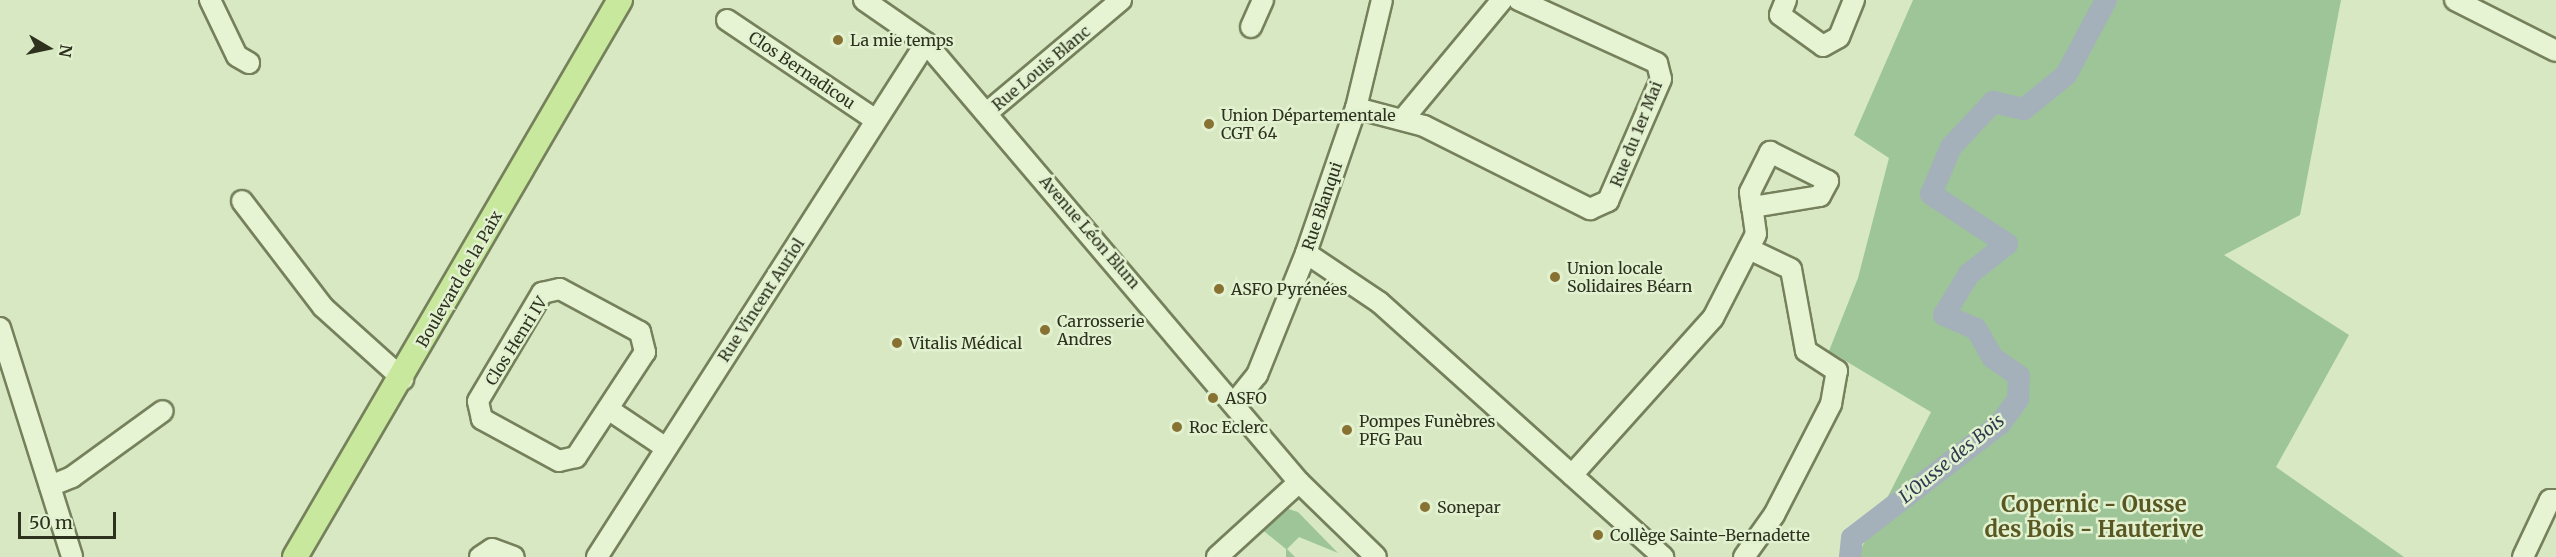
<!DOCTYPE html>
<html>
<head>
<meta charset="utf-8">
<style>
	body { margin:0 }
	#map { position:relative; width:2556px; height:557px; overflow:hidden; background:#d7e8c2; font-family:Merriweather,serif }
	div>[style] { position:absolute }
	.green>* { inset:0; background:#9dc597 }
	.river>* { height:22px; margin:-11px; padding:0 11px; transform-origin:11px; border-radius:11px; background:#a4b1bb }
	.roads { filter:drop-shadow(2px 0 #76805b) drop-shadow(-2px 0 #76805b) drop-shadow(0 2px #76805b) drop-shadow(0 -2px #76805b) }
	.minor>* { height:20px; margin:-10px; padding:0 10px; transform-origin:10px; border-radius:10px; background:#e6f4d4 }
	.major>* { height:24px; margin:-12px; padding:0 12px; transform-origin:12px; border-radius:12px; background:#c7e89d }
	.dots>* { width:16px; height:16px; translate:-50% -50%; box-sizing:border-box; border:3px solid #e2f1d0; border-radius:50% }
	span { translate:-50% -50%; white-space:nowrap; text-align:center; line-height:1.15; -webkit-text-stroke:5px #e2f1d0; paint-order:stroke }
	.poi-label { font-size:16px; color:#2d311e }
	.left { translate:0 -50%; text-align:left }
	.street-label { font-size:16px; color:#2d311e }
	.water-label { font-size:18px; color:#2e3950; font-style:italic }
	.district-label { font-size:22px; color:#595722; font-weight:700 }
	.north { position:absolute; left:18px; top:18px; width:60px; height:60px; -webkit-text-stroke:4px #e2f1d0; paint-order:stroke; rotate:99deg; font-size:16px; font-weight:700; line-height:24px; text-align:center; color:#2d311e }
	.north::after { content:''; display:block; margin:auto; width:21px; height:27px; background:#2d311e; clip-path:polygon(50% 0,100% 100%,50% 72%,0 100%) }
	.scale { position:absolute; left:18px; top:512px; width:98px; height:27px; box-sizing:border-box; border:3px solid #2d311e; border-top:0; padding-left:8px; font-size:18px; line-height:21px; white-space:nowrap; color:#2d311e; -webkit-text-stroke:4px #e2f1d0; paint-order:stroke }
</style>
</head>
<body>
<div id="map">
	<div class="green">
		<div style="clip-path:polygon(1913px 0,2341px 0,2300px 215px,2224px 255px,2349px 335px,2276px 467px,2404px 557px,1857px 557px,1931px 412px,1829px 351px,1858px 278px,1889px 158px,1854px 135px)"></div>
		<div style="clip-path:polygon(1282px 507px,1298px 512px,1338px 553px,1299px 537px,1287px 549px,1295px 557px,1286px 557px,1286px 549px,1260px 528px)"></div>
	</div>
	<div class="river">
		<div style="left:1850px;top:557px;width:19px;rotate:-84deg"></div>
		<div style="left:1852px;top:538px;width:187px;rotate:-37.6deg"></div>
		<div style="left:2000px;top:424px;width:31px;rotate:-54deg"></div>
		<div style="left:2018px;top:399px;width:23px;rotate:-88deg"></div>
		<div style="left:2019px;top:376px;width:32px;rotate:-145deg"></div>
		<div style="left:1993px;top:358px;width:34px;rotate:-120deg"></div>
		<div style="left:1976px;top:329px;width:35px;rotate:-156deg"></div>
		<div style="left:1944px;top:315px;width:48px;rotate:-58.6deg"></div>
		<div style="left:1969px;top:274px;width:48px;rotate:-38.3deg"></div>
		<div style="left:2007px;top:244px;width:91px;rotate:-146.7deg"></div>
		<div style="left:1931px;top:194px;width:51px;rotate:-66.9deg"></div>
		<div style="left:1951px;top:147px;width:62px;rotate:-47deg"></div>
		<div style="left:1993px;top:102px;width:32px;rotate:13deg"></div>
		<div style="left:2024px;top:109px;width:54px;rotate:-39deg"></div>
		<div style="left:2066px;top:75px;width:85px;rotate:-61.9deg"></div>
	</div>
	<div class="roads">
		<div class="minor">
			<div style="left:210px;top:0;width:62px;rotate:64.3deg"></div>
			<div style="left:237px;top:56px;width:14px;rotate:30deg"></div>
			<div style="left:864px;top:0;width:75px;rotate:34.7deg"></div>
			<div style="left:926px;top:43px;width:576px;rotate:49.65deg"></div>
			<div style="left:1299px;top:482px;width:107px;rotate:44.2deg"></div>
			<div style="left:1786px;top:0;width:16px;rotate:112deg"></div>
			<div style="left:1780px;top:15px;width:53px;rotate:35.8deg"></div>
			<div style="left:1823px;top:46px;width:18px;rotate:-29deg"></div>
			<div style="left:1839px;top:37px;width:40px;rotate:-68deg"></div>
			<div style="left:2455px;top:0;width:113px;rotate:26.8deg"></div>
			<div style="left:727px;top:20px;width:179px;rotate:33.9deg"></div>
			<div style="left:1251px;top:27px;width:30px;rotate:-66deg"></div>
			<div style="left:1356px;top:108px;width:70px;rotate:14.8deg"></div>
			<div style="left:1424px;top:126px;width:186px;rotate:26.6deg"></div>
			<div style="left:1590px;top:209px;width:20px;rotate:-24deg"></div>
			<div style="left:1608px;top:201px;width:133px;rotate:-66.5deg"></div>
			<div style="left:1661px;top:79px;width:16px;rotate:-104deg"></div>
			<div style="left:1657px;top:63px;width:152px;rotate:-155.5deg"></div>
			<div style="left:988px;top:112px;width:174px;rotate:-40.1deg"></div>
			<div style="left:1404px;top:118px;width:153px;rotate:-50.3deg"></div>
			<div style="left:242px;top:201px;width:133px;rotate:52.6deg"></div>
			<div style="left:323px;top:307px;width:108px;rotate:42deg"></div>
			<div style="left:1306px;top:253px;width:88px;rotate:33.9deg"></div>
			<div style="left:1379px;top:302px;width:382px;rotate:41.9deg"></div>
			<div style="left:560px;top:289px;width:91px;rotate:28.3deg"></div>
			<div style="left:640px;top:332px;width:21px;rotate:76deg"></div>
			<div style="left:645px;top:352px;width:126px;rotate:123.3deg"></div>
			<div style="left:576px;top:457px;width:17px;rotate:167deg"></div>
			<div style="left:559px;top:461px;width:88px;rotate:-151.4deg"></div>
			<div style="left:482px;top:419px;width:18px;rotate:-103deg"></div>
			<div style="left:478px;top:401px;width:126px;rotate:-59.3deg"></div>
			<div style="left:542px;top:293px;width:18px;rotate:-13deg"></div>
			<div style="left:0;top:328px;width:240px;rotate:72.5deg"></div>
			<div style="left:1235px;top:402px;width:35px;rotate:-51deg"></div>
			<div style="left:1257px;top:375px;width:131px;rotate:-68.1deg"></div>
			<div style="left:1306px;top:253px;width:153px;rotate:-71deg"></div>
			<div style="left:1356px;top:108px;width:111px;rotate:-76.5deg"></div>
			<div style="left:608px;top:409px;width:70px;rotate:33.9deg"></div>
			<div style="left:1572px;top:475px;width:211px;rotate:-48.1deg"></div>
			<div style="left:1713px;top:318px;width:94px;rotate:-62.9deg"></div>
			<div style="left:1756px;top:234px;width:27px;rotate:-98deg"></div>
			<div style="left:1752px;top:207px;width:15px;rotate:-98deg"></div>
			<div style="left:1750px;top:192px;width:45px;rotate:-63.4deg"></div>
			<div style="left:1770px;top:152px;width:65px;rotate:26.6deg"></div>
			<div style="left:1828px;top:181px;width:17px;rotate:118deg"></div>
			<div style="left:1820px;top:196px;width:69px;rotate:170.8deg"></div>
			<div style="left:50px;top:486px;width:24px;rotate:-22deg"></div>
			<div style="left:72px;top:477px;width:112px;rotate:-36deg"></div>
			<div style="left:480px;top:557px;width:14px;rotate:-34deg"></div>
			<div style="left:492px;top:549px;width:23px;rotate:20deg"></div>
			<div style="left:597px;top:557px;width:610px;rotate:-57.38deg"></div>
			<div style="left:1217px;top:557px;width:111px;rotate:-42.4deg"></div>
			<div style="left:1744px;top:557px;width:52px;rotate:-54.5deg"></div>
			<div style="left:1774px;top:515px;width:125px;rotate:-62.8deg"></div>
			<div style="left:1831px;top:404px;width:34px;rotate:-80deg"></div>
			<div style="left:1837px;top:371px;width:37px;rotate:-147deg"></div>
			<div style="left:1806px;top:351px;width:83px;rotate:-100.4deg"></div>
			<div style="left:1791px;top:269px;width:47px;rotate:-154.5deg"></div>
			<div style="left:2523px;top:557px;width:63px;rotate:-64.7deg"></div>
			<div style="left:2550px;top:500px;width:6px"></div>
		</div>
		<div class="major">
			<div style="left:295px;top:557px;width:645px;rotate:-59.74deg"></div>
		</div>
	</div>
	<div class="dots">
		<div style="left:838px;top:40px;background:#887232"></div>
		<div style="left:1209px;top:124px;background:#887232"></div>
		<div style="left:1555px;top:277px;background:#887232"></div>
		<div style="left:1219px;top:289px;background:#887232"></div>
		<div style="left:1045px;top:330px;background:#887232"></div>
		<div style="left:897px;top:343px;background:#887232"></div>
		<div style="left:1213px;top:398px;background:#887232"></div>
		<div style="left:1177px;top:427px;background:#887232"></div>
		<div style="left:1347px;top:430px;background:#887232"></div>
		<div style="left:1425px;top:507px;background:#887232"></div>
		<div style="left:1598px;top:535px;background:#887232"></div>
	</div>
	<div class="poi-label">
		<span class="left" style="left:850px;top:40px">La mie temps</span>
		<span class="left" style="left:1221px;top:124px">Union Départementale<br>CGT 64</span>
		<span class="left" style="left:1567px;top:277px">Union locale<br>Solidaires Béarn</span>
		<span class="left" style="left:1231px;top:289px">ASFO Pyrénées</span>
		<span class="left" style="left:1057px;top:330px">Carrosserie<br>Andres</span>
		<span class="left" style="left:909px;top:343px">Vitalis Médical</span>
		<span class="left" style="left:1225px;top:398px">ASFO</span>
		<span class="left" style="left:1359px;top:430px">Pompes Funèbres<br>PFG Pau</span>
		<span class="left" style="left:1189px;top:427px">Roc Eclerc</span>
		<span class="left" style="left:1437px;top:507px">Sonepar</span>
		<span class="left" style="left:1610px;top:535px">Collège Sainte-Bernadette</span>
	</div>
	<div class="street-label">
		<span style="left:1041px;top:68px;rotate:-40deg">Rue Louis Blanc</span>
		<span style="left:802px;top:70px;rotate:34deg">Clos Bernadicou</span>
		<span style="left:1636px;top:134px;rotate:-68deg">Rue du 1er Mai</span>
		<span style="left:1322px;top:206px;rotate:-71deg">Rue Blanqui</span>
		<span style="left:1090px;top:232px;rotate:49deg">Avenue Léon Blum</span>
		<span style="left:459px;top:279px;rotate:-60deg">Boulevard de la Paix</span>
		<span style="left:761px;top:300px;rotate:-57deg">Rue Vincent Auriol</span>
		<span style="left:516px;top:341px;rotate:-58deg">Clos Henri IV</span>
	</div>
	<div class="water-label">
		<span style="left:1952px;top:459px;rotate:-39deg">L'Ousse des Bois</span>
	</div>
	<div class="district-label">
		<span style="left:2094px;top:517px">Copernic - Ousse<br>des Bois - Hauterive</span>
	</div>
	<div class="north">N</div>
	<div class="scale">50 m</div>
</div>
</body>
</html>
